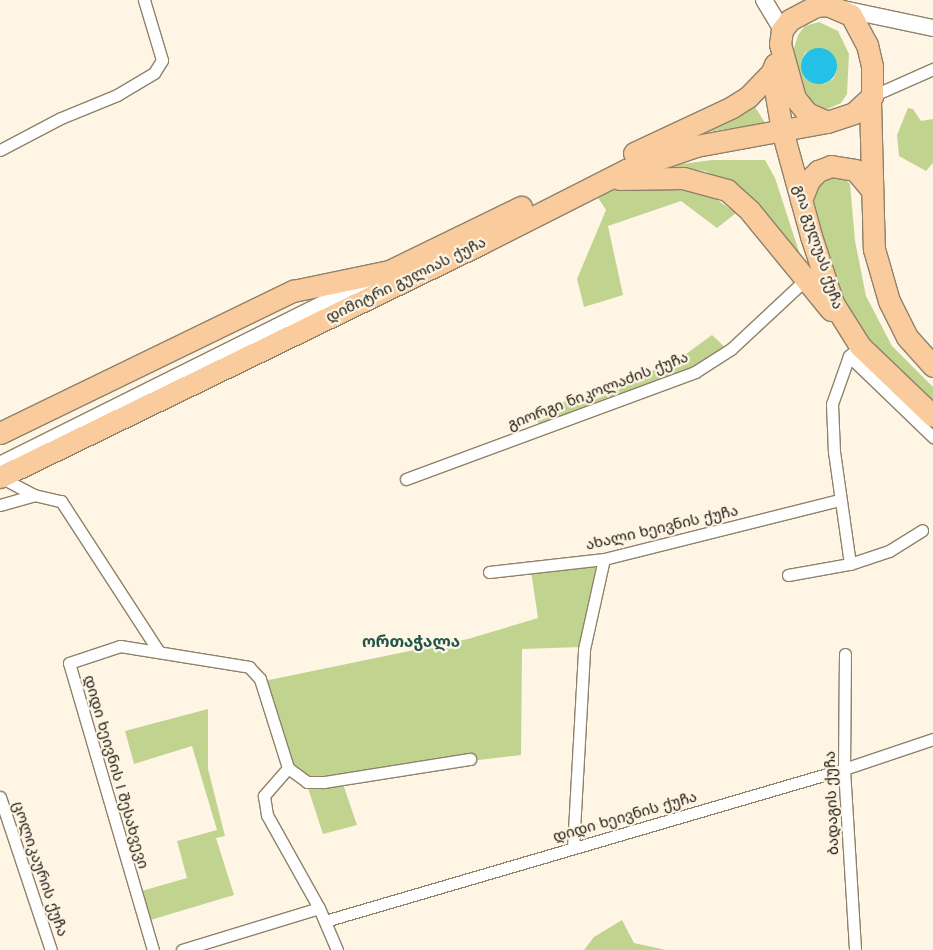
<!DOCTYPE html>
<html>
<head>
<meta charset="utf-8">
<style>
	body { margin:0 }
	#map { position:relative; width:933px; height:950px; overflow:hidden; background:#fef5e5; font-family:Jost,"Noto Sans Georgian",sans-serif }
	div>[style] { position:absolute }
	.green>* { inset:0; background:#c1d48f }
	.water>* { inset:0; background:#24c0e5 }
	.round { border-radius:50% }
	.roads { filter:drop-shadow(1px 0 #8f826a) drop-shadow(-1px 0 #8f826a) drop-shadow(0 1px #8f826a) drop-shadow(0 -1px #8f826a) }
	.street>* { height:11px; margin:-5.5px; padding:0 5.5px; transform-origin:5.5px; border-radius:5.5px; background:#fff }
	.secondary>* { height:16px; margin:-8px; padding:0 8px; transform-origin:8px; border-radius:8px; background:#fff }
	.highway>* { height:21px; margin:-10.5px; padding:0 10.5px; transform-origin:10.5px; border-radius:10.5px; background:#facb9c }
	span { translate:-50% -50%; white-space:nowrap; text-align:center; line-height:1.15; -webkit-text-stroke:4.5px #fef5e5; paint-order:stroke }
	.street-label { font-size:15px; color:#1c170d }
	.neighbourhood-label { font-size:16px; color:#21574b; font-weight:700 }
</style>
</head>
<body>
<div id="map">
	<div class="green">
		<div style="clip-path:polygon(evenodd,819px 22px,838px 31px,849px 54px,847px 94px,841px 103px,823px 111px,805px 107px,791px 58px,798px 35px,805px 26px,819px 22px,814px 49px,837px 71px,833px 79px,824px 84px,801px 62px,805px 53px,814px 49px)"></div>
		<div style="clip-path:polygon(754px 105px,765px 123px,695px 134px)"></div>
		<div style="clip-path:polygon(908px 108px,913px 109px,921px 121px,933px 119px,933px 163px,926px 171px,899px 156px,897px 135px)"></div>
		<div style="clip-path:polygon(712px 160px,765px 160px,775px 178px,805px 270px,735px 185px,705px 171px,667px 166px)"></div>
		<div style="clip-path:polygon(842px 176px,850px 184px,855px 241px,866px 296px,892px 346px,933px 387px,933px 400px,866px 340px,836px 295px,809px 191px,818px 178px)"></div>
		<div style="clip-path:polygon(671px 186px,710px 195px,736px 213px,717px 228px,681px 201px,608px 226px,623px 295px,584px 307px,577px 279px,606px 210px,595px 193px,609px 187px)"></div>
		<div style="clip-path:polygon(712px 335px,727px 349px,694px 370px,539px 425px,534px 411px,633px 380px,686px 354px)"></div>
		<div style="clip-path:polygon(596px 566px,580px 647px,522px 649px,521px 755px,326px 778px,309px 777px,292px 764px,264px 681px,468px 639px,538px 618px,531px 571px)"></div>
		<div style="clip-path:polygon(208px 709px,208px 769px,225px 836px,216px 838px,234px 895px,147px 921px,138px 892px,187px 878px,177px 841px,217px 830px,192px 746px,134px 764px,125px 731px)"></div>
		<div style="clip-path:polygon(343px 784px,357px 825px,323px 834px,307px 785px)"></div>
		<div style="clip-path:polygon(622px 920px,634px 943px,666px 950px,584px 950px,594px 937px)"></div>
	</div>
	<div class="water">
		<div class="round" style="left:801px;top:48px;width:36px;height:36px"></div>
	</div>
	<div class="roads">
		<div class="street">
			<div style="left:872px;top:96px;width:67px;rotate:-23.9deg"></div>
			<div style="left:0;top:150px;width:69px;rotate:-27.7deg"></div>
			<div style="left:61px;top:118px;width:61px;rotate:-22.3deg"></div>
			<div style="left:117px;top:95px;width:43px;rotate:-30.7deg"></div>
			<div style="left:154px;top:73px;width:15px;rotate:-58deg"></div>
			<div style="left:162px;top:60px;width:63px;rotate:-106.7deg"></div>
			<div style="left:849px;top:356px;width:117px;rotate:44deg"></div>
			<div style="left:2px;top:478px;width:36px;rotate:28deg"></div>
			<div style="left:34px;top:495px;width:28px;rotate:13deg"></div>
			<div style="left:61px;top:501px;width:180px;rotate:57deg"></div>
			<div style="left:406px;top:479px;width:308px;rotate:-20.3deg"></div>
			<div style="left:695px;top:372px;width:43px;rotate:-32.6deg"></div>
			<div style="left:731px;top:349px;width:101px;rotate:-43deg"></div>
			<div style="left:0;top:505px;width:35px;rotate:-16deg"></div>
			<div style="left:850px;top:564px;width:113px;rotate:-98.1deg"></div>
			<div style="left:834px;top:452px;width:48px;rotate:-92.4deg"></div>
			<div style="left:832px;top:404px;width:51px;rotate:-70.5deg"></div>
			<div style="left:849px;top:356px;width:15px;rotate:-42deg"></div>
			<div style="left:489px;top:572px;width:116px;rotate:-6.4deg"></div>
			<div style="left:604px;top:559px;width:242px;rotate:-14.1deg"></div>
			<div style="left:788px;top:575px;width:63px;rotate:-10.1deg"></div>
			<div style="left:850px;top:564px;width:41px;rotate:-18.4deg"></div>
			<div style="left:889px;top:551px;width:39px;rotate:-32deg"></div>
			<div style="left:845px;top:654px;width:115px;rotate:90.5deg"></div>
			<div style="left:844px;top:769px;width:181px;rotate:86.5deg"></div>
			<div style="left:288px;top:768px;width:37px;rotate:131deg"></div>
			<div style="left:264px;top:796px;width:19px;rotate:81deg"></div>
			<div style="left:267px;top:815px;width:107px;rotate:60.8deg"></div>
			<div style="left:319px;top:908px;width:46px;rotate:66.8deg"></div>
			<div style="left:0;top:797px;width:161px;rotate:71.6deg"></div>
			<div style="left:573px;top:848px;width:199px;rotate:-86.8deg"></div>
			<div style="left:584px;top:649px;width:92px;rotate:-77.5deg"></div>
			<div style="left:325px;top:921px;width:541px;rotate:-16.32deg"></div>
			<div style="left:844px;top:769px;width:94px;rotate:-18.6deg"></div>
			<div style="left:153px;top:950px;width:299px;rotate:-106.3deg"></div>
			<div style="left:69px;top:663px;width:54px;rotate:-18.4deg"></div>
			<div style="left:120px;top:646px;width:131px;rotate:9.2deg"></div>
			<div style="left:249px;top:667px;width:16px;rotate:47deg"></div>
			<div style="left:260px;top:679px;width:93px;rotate:72.5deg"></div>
			<div style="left:288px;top:768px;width:24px;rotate:36deg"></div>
			<div style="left:307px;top:782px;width:17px"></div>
			<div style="left:324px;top:782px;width:148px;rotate:-9deg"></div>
			<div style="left:182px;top:950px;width:143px;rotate:-17deg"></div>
		</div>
		<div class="secondary">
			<div style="left:764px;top:0;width:35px;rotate:59deg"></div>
			<div style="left:843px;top:9px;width:92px;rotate:11.9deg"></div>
			<div style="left:0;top:465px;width:412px;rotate:-26.5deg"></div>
		</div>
		<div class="highway">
			<div style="left:775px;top:64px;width:9px;rotate:111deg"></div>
			<div style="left:772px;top:72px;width:59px;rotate:80.2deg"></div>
			<div style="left:782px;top:130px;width:110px;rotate:74.7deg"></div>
			<div style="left:811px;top:236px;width:71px;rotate:71.8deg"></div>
			<div style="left:833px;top:303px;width:51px;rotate:57.9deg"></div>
			<div style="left:860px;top:346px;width:101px;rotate:43.8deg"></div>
			<div style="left:870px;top:101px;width:148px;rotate:88.5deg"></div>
			<div style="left:874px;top:249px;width:54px;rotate:73.9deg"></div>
			<div style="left:889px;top:301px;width:40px;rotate:63.4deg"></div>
			<div style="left:907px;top:337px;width:39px;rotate:48deg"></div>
			<div style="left:634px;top:153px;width:108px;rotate:-25.1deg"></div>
			<div style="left:732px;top:107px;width:19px;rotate:-32deg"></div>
			<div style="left:748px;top:97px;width:35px;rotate:-46deg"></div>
			<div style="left:619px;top:179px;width:64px;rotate:-0.9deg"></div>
			<div style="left:683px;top:178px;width:46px;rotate:15.3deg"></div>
			<div style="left:727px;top:190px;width:31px;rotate:42deg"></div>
			<div style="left:750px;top:211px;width:128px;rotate:50.7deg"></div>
			<div style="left:801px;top:200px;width:22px;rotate:-68deg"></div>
			<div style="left:809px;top:180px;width:13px;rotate:-45deg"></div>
			<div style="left:818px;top:171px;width:14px;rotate:-21deg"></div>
			<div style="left:831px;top:166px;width:24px;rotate:9deg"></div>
			<div style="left:855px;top:170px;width:23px;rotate:50deg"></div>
			<div style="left:0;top:433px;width:326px;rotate:-25.9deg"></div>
			<div style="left:293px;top:291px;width:98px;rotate:-11.8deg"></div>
			<div style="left:389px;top:271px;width:147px;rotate:-25.9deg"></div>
			<div style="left:0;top:477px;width:534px;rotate:-25.89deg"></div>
			<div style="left:480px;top:244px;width:164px;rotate:-26.9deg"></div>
			<div style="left:626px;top:170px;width:74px;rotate:-18.9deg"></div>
			<div style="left:696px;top:146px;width:133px;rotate:-10.4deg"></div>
			<div style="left:827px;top:122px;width:28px;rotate:-18deg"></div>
			<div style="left:854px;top:113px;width:25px;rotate:-43deg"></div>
			<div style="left:872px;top:96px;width:30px;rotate:-90deg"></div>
			<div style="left:872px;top:66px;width:22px;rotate:-103deg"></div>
			<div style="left:867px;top:45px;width:34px;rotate:-118deg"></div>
			<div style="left:851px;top:15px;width:25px;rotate:-157deg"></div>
			<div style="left:828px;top:5px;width:12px;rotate:175deg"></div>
			<div style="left:816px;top:6px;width:30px;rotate:152deg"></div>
			<div style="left:790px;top:20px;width:13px;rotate:129deg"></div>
			<div style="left:782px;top:30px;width:14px;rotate:98deg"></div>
			<div style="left:780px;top:44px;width:56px;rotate:74.5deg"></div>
			<div style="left:795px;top:98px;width:19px;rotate:51deg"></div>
			<div style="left:807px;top:113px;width:22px;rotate:24deg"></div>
		</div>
	</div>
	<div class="street-label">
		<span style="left:818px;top:247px;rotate:72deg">გია გულუას ქუჩა</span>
		<span style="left:406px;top:280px;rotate:-26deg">დიმიტრი გულიას ქუჩა</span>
		<span style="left:598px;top:391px;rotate:-21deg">გიორგი ნიკოლაძის ქუჩა</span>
		<span style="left:662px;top:528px;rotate:-13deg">ახალი ხეივნის ქუჩა</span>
		<span style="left:116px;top:772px;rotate:74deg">დიდი ხეივნის I შესახვევი</span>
		<span style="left:832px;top:803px;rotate:-92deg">ბადაგის ქუჩა</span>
		<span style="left:625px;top:817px;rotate:-16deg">დიდი ხეივნის ქუჩა</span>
		<span style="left:40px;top:869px;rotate:71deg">ცოლიკაურის ქუჩა</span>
	</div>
	<div class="neighbourhood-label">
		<span style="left:411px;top:642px">ორთაჭალა</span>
	</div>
</div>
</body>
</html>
